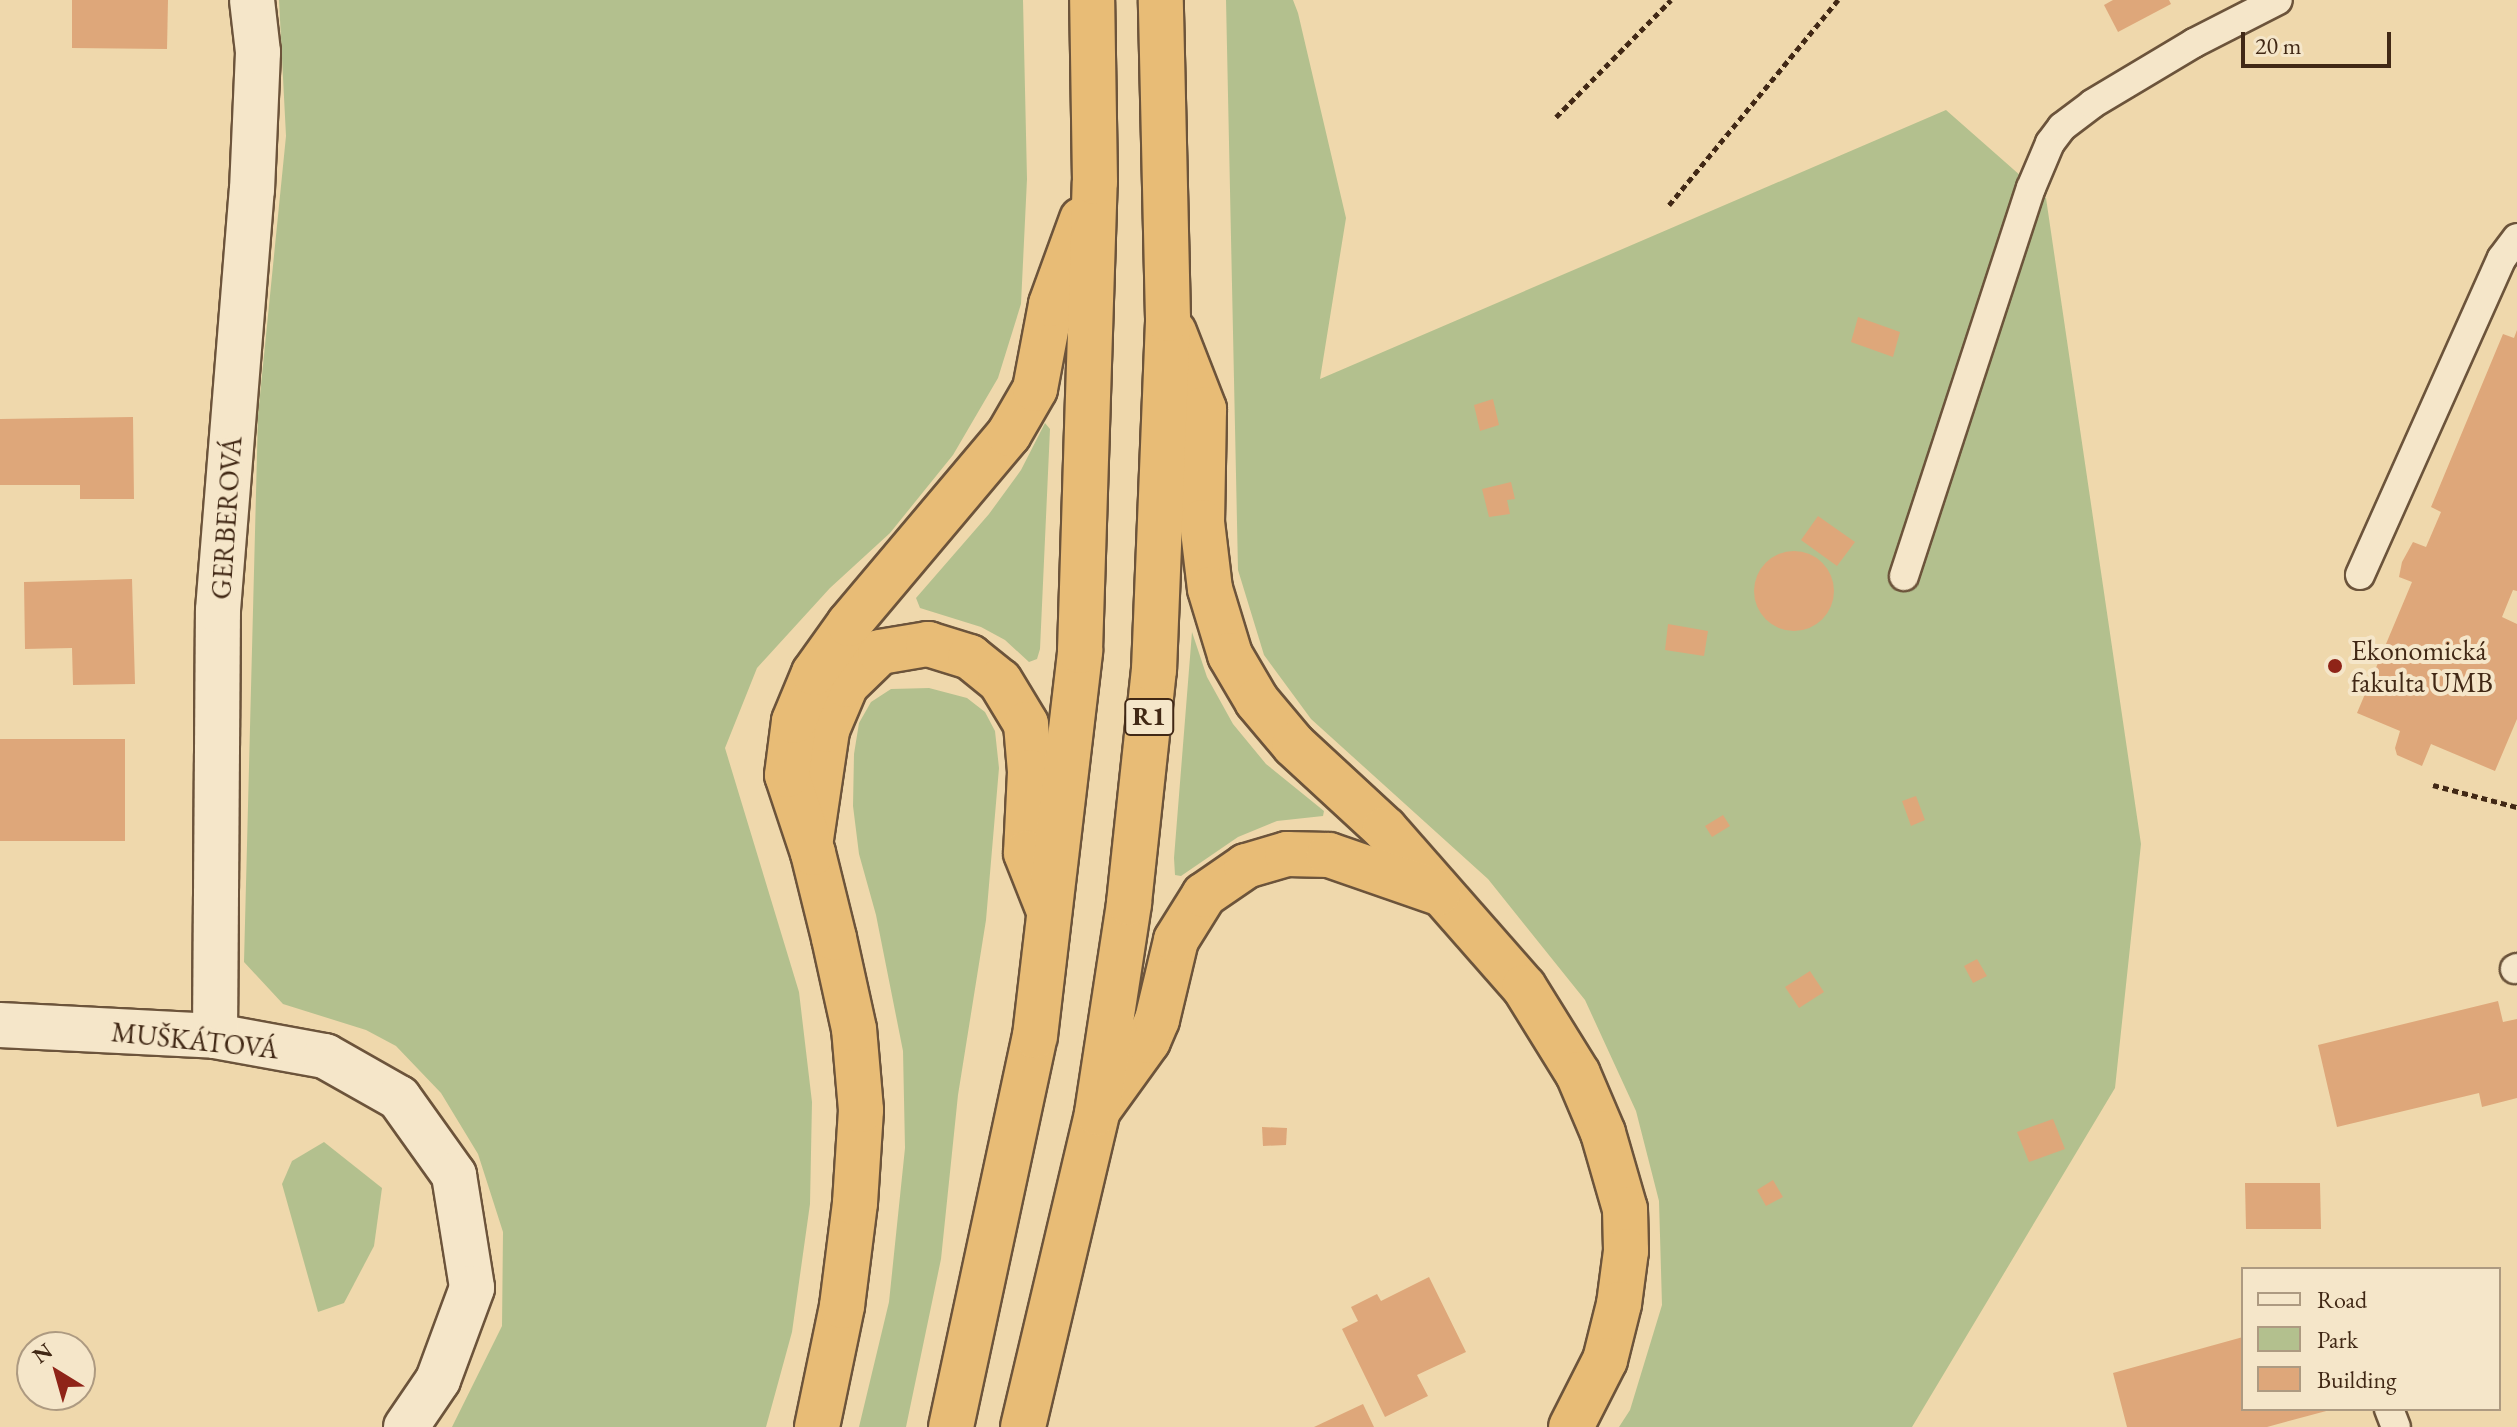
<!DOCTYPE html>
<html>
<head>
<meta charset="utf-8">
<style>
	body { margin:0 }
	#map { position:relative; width:2517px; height:1427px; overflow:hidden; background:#efd8ac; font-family:"EB Garamond",serif }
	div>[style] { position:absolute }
	.green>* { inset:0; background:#b3c08e }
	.building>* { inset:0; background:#dea77a }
	.round { border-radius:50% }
	.path>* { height:5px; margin-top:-2.5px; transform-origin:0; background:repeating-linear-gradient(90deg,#412815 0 6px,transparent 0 10px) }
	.roads { filter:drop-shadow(2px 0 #6c543b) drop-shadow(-2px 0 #6c543b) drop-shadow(0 2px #6c543b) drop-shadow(0 -2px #6c543b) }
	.service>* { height:28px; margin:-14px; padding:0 14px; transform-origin:14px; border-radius:14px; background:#f5e6c9 }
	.minor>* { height:44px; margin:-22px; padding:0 22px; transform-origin:22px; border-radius:22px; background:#f5e6c9 }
	.motorway>* { height:44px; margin:-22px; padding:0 22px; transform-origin:22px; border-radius:22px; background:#e8bc76 }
	.dots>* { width:22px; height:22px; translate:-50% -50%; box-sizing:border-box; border:4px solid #f5e6c9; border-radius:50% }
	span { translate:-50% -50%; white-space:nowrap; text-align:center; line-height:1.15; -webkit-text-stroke:8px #f5e6c9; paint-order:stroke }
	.shield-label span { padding:2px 6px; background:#f5e6c9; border:2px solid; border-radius:6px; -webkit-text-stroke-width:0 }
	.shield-label { font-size:26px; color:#412815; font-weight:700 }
	.street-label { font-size:28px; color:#412815 }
	.poi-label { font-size:28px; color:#412815 }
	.left { translate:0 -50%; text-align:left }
	.legend { position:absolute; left:2241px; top:1267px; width:260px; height:144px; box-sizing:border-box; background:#f5e6c9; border:2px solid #ad9a81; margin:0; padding:10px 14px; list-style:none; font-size:24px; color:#412815 }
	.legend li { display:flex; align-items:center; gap:16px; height:40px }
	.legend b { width:40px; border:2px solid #ad9a81 }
	.north { position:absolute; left:16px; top:1331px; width:80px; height:80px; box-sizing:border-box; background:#f5e6c9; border:2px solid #ad9a81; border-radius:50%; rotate:323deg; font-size:22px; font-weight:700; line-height:32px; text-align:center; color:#412815 }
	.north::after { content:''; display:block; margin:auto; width:28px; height:36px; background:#8f2418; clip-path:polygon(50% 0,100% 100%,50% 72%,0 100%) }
	.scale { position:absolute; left:2241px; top:32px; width:150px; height:36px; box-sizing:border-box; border:4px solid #412815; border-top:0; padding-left:10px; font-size:24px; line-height:28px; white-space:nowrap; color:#412815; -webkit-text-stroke:6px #f5e6c9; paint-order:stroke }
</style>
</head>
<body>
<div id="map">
	<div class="green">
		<div style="clip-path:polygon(279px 0,1023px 0,1027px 179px,1021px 304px,998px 378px,953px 455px,890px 533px,830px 588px,757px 668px,725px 748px,799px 992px,812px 1102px,810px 1204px,792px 1332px,766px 1427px,452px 1427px,502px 1326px,503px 1232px,478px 1154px,441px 1093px,396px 1046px,366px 1030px,283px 1004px,244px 962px,258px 415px,286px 136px)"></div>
		<div style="clip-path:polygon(1226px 0,1293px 0,1298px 13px,1346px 218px,1320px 379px,1946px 110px,2046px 198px,2141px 844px,2115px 1088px,1912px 1427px,1619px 1427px,1630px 1410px,1662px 1305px,1659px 1201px,1636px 1111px,1585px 1000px,1488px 879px,1311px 719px,1264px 655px,1238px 570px)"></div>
		<div style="clip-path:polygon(1045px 423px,1050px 429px,1040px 649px,1037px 659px,1029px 662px,1005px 640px,981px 627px,920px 608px,916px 598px,989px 514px,1021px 470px)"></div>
		<div style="clip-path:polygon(1192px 632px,1207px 677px,1233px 724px,1266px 764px,1324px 811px,1323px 816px,1277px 821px,1238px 837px,1181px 876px,1175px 875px,1174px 858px)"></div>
		<div style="clip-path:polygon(929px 688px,967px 698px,985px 712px,995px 731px,999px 768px,986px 920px,958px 1095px,941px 1259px,906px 1427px,859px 1427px,889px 1302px,905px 1148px,903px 1051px,876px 915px,859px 854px,853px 806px,854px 754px,859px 723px,871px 702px,891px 689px)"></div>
		<div style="clip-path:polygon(324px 1142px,382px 1188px,374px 1246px,344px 1303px,318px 1312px,282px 1184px,292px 1161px)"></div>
	</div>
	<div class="building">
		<div style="clip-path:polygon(72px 0,168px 0,167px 49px,72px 48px)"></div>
		<div style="clip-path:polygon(2113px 0,2169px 0,2171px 4px,2118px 32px,2104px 5px)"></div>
		<div style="clip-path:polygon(1858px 317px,1900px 332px,1893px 357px,1851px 342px)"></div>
		<div style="clip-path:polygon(2517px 330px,2517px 591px,2513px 590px,2502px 617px,2517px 624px,2517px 719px,2495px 771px,2431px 744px,2422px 766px,2397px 755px,2395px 748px,2400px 731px,2357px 713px,2412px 582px,2399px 577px,2402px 562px,2413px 542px,2426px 547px,2441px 512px,2431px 507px,2503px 334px,2514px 338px)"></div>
		<div style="clip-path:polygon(1493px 399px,1499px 425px,1480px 431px,1474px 405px)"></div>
		<div style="clip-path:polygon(133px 417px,134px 499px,80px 499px,80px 485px,0 485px,0 419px)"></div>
		<div style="clip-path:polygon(1511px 482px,1515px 499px,1507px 500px,1510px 514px,1489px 517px,1482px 489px)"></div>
		<div style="clip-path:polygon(1818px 516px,1855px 542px,1837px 566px,1801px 540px)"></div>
		<div class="round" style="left:1754px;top:551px;width:80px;height:80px"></div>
		<div style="clip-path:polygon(132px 579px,135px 684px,73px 685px,72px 648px,25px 649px,24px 582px)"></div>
		<div style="clip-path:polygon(1668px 624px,1708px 631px,1704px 656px,1665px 650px)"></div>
		<div style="clip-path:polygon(0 739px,125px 739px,125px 841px,0 841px)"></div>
		<div style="clip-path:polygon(1916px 796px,1925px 820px,1911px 826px,1902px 801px)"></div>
		<div style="clip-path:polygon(1723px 815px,1730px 826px,1712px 837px,1705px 826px)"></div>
		<div style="clip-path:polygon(1977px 959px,1987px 976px,1973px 983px,1964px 966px)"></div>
		<div style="clip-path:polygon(1810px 971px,1824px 992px,1799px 1008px,1785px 987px)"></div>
		<div style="clip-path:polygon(2498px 1001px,2503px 1022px,2517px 1019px,2517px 1098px,2482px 1107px,2479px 1093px,2337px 1127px,2318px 1045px)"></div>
		<div style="clip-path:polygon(2053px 1119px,2065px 1149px,2029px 1162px,2017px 1132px)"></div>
		<div style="clip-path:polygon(1262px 1127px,1287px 1128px,1286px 1145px,1263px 1146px)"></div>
		<div style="clip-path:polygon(1773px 1180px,1783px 1197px,1766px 1206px,1757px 1190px)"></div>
		<div style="clip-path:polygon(2245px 1183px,2320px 1183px,2321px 1229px,2246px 1229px)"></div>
		<div style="clip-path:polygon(1429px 1277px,1466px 1352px,1417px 1375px,1428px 1396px,1385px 1417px,1342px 1329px,1358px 1321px,1351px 1307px,1377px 1294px,1381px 1301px)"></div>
		<div style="clip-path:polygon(2243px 1337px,2243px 1409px,2330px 1410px,2267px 1427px,2127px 1427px,2113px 1373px)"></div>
		<div style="clip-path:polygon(1363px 1404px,1374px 1427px,1314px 1427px)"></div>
	</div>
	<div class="path">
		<div style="left:1556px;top:117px;width:164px;rotate:-45.5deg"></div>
		<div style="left:1669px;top:205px;width:266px;rotate:-50.5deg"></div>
		<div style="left:2433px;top:785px;width:87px;rotate:14.7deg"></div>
	</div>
	<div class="roads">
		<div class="service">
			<div style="left:2360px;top:575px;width:347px;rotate:-65.9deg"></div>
			<div style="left:2502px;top:258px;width:25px;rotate:-53deg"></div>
			<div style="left:1904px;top:576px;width:408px;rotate:-71.9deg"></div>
			<div style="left:2031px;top:188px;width:49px;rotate:-67.1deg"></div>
			<div style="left:2050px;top:143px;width:20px;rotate:-53deg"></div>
			<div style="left:2062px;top:127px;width:38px;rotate:-37deg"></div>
			<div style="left:2092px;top:104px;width:119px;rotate:-30.9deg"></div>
			<div style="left:2194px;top:43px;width:94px;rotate:-27.1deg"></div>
			<div style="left:2515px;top:969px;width:2px;rotate:-27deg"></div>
			<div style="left:2389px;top:1409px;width:19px;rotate:69deg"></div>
		</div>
		<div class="minor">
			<div style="left:0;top:1025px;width:215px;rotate:2.9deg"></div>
			<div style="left:215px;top:1036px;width:112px;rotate:10.3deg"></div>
			<div style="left:325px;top:1056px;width:85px;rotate:29.6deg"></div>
			<div style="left:399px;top:1098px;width:95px;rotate:54.5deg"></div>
			<div style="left:454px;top:1175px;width:114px;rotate:80.9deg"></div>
			<div style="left:472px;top:1288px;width:98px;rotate:110.3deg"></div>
			<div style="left:438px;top:1380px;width:57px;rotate:124.2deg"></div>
			<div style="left:215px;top:1036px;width:426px;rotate:-89.6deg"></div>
			<div style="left:218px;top:610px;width:421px;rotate:-85.4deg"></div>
			<div style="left:252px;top:190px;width:138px;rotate:-87.5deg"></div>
			<div style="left:258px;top:52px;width:52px;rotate:-96.6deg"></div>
		</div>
		<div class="motorway">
			<div style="left:1174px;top:332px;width:83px;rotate:68.7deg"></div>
			<div style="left:1204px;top:409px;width:113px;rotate:91deg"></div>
			<div style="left:1202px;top:522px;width:67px;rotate:83.2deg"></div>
			<div style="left:1210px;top:589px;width:69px;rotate:73.1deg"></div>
			<div style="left:1230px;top:655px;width:53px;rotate:59.6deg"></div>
			<div style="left:1257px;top:701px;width:57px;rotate:49.9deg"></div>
			<div style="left:1294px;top:745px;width:124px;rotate:42.7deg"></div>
			<div style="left:1385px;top:829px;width:210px;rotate:48.7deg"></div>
			<div style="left:1524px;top:987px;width:102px;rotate:58.2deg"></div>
			<div style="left:1578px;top:1074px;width:64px;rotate:67deg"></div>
			<div style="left:1603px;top:1133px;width:79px;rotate:73.9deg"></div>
			<div style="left:1625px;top:1209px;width:42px;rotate:88.6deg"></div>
			<div style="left:1626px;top:1251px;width:53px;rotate:97.5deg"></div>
			<div style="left:1619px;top:1304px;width:58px;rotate:104deg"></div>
			<div style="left:1605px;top:1360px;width:75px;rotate:116.9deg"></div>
			<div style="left:811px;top:839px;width:110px;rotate:-81.6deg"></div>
			<div style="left:827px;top:730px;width:49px;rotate:-67.1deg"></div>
			<div style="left:846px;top:685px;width:47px;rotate:-44.1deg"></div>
			<div style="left:880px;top:652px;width:49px;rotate:-9.5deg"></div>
			<div style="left:928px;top:644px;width:44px;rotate:17.2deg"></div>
			<div style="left:970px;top:657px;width:38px;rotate:39deg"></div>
			<div style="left:1000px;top:681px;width:50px;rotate:58.8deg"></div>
			<div style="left:1026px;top:724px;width:48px;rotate:85.2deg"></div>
			<div style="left:1030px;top:772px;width:81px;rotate:92.8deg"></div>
			<div style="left:1026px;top:853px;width:62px;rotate:68.4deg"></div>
			<div style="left:1101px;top:1106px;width:80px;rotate:-54.1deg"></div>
			<div style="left:1148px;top:1041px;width:23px;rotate:-67deg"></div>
			<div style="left:1157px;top:1020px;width:82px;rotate:-76.6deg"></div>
			<div style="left:1176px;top:940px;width:53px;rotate:-58.1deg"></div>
			<div style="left:1204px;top:895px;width:51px;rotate:-34.6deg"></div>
			<div style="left:1246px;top:866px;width:43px;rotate:-16.3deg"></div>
			<div style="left:1287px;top:854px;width:42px;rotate:1.4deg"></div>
			<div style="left:1329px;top:855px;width:116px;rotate:19.1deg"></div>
			<div style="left:817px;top:1427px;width:124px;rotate:-78.3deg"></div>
			<div style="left:842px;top:1306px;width:104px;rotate:-82.8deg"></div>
			<div style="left:855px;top:1203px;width:93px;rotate:-86.3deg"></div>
			<div style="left:861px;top:1110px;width:81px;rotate:-94.9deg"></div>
			<div style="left:854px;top:1029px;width:93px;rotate:-102.4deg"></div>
			<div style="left:834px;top:938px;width:88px;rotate:-103.9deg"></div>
			<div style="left:813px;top:853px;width:82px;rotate:-108.4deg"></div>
			<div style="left:787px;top:775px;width:54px;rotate:-82.6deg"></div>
			<div style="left:794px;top:721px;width:52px;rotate:-67.4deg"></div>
			<div style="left:814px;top:673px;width:60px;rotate:-54.5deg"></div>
			<div style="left:849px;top:624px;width:248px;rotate:-49.9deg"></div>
			<div style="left:1009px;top:434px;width:52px;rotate:-60deg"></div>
			<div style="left:1035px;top:389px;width:86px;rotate:-79.3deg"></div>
			<div style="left:1051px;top:304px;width:90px;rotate:-70deg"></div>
			<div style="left:951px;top:1427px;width:400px;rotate:-77.9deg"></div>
			<div style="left:1035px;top:1036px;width:388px;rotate:-83.3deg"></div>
			<div style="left:1080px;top:651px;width:469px;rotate:-88.2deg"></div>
			<div style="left:1095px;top:182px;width:182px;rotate:-90.9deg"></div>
			<div style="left:1023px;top:1427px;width:323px;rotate:-76.7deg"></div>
			<div style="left:1097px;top:1113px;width:212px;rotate:-81.3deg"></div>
			<div style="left:1129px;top:903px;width:234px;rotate:-83.9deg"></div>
			<div style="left:1154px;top:670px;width:351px;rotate:-87.7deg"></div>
			<div style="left:1168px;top:319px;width:319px;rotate:-91.3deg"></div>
		</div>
	</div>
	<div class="dots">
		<div style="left:2335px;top:666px;background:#8f2418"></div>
	</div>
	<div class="shield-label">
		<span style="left:1149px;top:717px">R1</span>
	</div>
	<div class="street-label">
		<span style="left:226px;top:518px;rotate:-86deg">GERBEROVÁ</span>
		<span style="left:195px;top:1040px;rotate:6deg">MUŠKÁTOVÁ</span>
	</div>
	<div class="poi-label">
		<span class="left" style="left:2351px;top:666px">Ekonomická<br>fakulta UMB</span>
	</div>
	<ul class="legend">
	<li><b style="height:10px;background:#f5e6c9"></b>Road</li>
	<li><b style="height:22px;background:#b3c08e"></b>Park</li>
	<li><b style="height:22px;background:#dea77a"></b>Building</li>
	</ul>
	<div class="north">N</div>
	<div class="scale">20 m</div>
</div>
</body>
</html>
